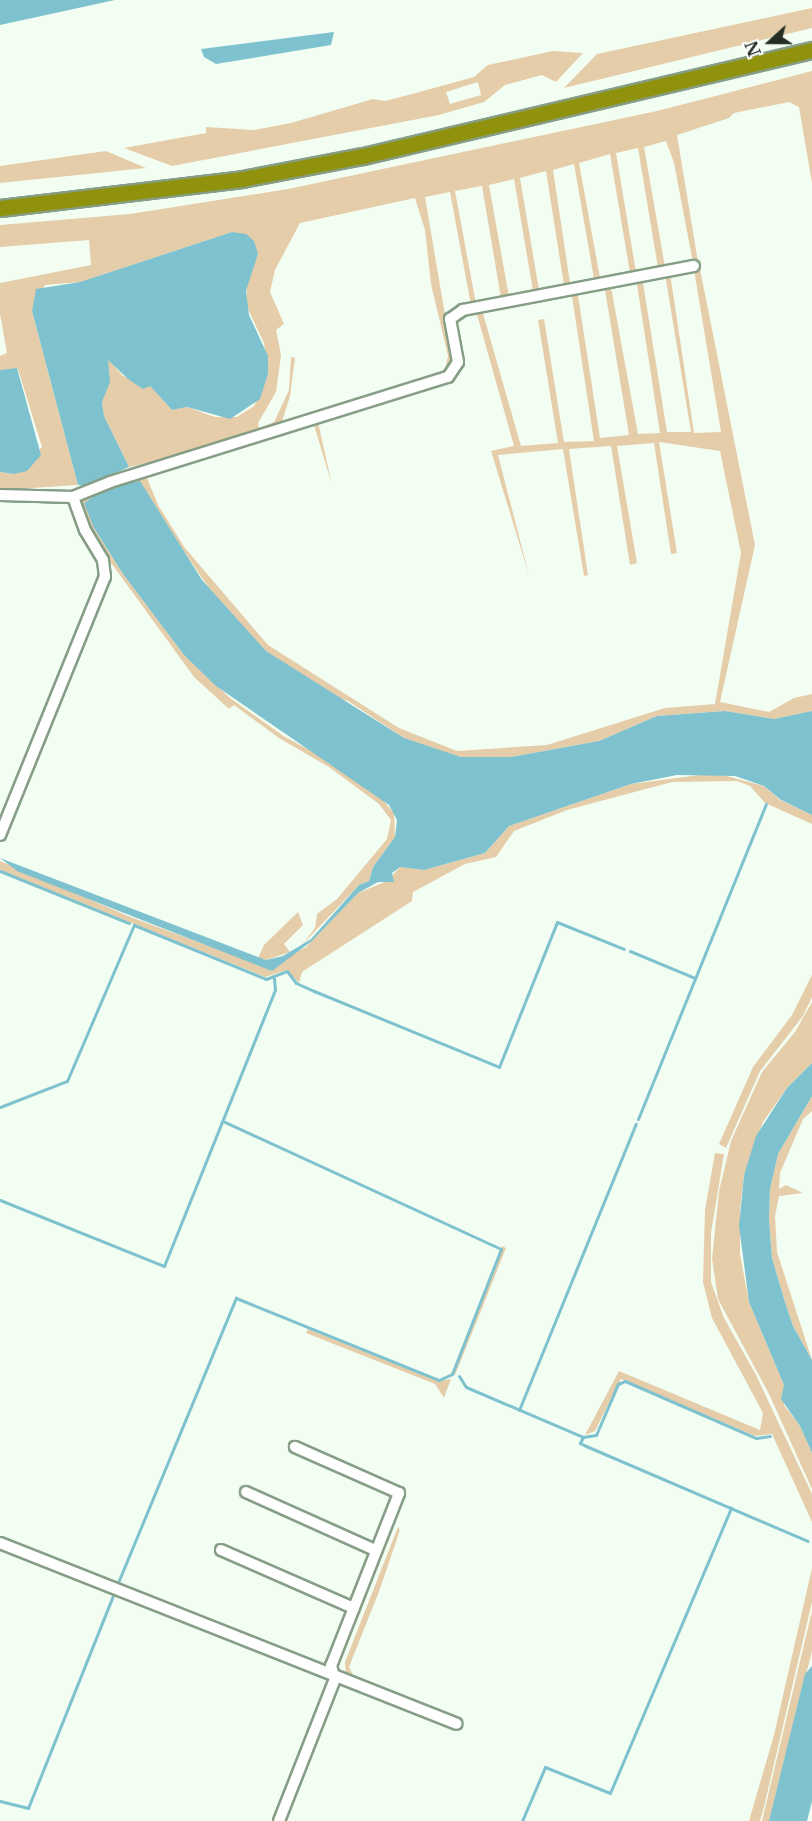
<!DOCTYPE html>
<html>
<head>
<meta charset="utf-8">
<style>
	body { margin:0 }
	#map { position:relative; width:812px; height:1821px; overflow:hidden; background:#f3fef3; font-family:"Libre Baskerville",serif }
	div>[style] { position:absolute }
	.green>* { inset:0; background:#e5cda9 }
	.water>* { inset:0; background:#7fc2cf }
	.stream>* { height:3px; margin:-1.5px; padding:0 1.5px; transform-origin:1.5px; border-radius:1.5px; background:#7fc2cf }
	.roads { filter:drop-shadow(2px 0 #869e85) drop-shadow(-2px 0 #869e85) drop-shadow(0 2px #869e85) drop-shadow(0 -2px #869e85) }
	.minor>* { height:10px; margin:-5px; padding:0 5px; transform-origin:5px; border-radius:5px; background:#fff }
	.highway>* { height:15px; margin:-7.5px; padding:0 7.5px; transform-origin:7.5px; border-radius:7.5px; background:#90920e }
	span { translate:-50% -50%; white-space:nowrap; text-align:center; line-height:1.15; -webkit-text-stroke:4.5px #fff; paint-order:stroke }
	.north { position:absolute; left:740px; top:12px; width:60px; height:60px; -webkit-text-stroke:4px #fff; paint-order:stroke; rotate:249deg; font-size:16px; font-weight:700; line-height:24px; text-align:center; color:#232d23 }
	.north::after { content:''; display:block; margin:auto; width:21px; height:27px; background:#232d23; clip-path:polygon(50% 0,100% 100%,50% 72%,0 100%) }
</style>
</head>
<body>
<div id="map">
	<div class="green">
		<div style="clip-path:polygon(812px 8px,812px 28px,564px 88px,597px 54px)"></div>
		<div style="clip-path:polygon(evenodd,553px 51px,583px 53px,556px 82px,542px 75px,505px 85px,484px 102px,439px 115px,172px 166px,124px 148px,206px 133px,206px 127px,254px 130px,291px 123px,373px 99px,385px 101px,412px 94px,474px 77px,488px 65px,553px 51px,478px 82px,481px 95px,450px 104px,446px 92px,478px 82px)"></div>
		<div style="clip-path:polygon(812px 71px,812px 183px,799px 107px,789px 102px,734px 113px,729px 118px,677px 135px,698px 262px,693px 263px,674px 163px,666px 141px,644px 147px,665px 267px,658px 268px,638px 148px,616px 153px,636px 272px,630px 273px,610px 154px,579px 163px,600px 278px,594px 279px,574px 164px,553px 170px,570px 283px,564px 285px,546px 171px,520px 178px,539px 290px,533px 291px,514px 179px,489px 185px,509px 297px,501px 298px,482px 186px,455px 191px,476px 304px,471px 305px,450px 192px,425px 197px,453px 362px,444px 374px,448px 356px,431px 284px,425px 230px,415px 198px,300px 223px,275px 270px,270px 292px,284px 324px,276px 330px,281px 355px,276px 392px,258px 423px,259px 428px,274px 422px,289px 390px,291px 357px,295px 358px,290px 396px,280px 428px,150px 466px,147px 463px,129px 467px,104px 416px,102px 402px,108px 359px,123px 376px,150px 386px,172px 410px,187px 407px,215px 417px,237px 417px,254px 406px,268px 374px,264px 343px,246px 305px,247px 281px,258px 254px,232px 232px,80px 282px,45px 285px,32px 311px,78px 485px,0 490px,0 472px,14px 474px,42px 447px,18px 369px,0 370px,0 356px,7px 353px,0 314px,0 283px,91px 265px,89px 240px,0 247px,0 225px,130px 214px,288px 189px,657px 111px)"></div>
		<div style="clip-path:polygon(106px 151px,146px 168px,0 183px,0 166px)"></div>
		<div style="clip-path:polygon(700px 269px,755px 545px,720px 702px,769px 712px,794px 698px,812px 694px,812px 711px,774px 719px,725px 711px,657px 716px,599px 741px,511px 757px,461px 757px,429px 748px,404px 738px,348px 701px,330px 695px,266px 651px,219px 603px,156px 510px,130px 482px,107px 488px,94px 528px,123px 574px,184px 655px,230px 698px,285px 737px,330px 761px,382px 799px,394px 813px,395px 837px,373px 867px,369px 881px,359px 885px,302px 945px,315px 928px,317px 914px,337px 899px,387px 839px,391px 820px,379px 804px,329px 767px,279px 738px,234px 705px,229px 709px,194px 677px,93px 538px,79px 504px,83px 498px,93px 492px,318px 422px,332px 485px,314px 425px,147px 478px,158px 505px,185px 548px,268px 645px,399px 728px,457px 751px,547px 745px,665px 708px,715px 704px,741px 553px,720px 451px,659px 442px,677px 553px,671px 554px,654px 443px,617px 446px,637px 563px,630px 565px,611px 446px,569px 449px,588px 575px,584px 576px,563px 449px,498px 455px,529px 575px,491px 451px,514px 446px,476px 311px,482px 310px,521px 446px,558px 443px,538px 320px,544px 319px,564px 442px,594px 441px,571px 290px,577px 289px,600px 438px,629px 435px,604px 284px,610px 282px,638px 434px,660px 433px,636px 278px,642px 277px,667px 432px,691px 432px,665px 274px,670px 273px,694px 433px,721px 432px,694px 270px)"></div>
		<div style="clip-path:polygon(715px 773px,764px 786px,780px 800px,812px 815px,812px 824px,765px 803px,750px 786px,737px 781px,672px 782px,567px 810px,514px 831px,496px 857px,465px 864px,413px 892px,412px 901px,302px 972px,299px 983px,287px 970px,265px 977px,0 870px,0 861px,128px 916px,268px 968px,306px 947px,358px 893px,387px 881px,400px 867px,424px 870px,485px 853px,509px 826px,631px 784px)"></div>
		<div style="clip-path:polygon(298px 912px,303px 925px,284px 944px,290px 952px,266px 960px,258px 958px,264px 945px)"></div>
		<div style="clip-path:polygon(812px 975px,812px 997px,803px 1016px,760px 1071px,726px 1148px,719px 1144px,753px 1067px,792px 1015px)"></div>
		<div style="clip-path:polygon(812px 1002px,812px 1063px,787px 1088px,763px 1122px,744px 1175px,740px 1210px,740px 1254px,749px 1302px,784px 1385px,784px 1405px,800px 1426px,812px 1453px,812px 1489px,769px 1394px,718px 1299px,712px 1259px,719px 1191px,731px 1141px,762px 1072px,795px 1032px)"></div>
		<div style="clip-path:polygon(812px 1096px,812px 1111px,803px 1119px,780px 1173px,779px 1189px,786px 1185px,803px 1193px,779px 1196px,775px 1216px,777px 1252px,812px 1360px,793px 1326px,784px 1299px,772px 1258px,769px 1219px,770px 1189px,778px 1154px)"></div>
		<div style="clip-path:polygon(715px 1153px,724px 1154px,711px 1233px,711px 1282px,724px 1318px,756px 1375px,812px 1494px,812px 1522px,772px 1434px,755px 1436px,621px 1379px,595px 1431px,585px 1435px,619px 1371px,760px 1430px,763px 1413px,712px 1318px,703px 1282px,705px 1210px)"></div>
		<div style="clip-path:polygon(502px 1246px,506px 1248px,478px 1318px,455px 1375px,451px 1376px)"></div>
		<div style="clip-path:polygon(308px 1329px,439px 1381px,451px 1379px,444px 1398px,435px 1384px,306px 1333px)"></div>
		<div style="clip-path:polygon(398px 1527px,400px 1530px,380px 1589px,349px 1667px,355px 1679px,346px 1675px,345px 1662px)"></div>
		<div style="clip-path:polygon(812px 1568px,812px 1602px,764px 1807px,760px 1821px,749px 1821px,774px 1735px)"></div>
		<div style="clip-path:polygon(812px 1611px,812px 1651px,769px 1821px,762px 1821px)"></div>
	</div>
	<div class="water">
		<div style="clip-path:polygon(0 0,115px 0,0 25px)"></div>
		<div style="clip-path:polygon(334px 32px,331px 45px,216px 64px,204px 57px,201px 49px)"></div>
		<div style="clip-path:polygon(232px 232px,246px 234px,254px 241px,258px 254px,246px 291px,249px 315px,268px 356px,268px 374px,260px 399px,230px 419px,187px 407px,172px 410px,150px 386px,143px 389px,128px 379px,108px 360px,110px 382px,102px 402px,104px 416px,129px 467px,85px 486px,78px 485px,32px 311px,36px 289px,80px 282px)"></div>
		<div style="clip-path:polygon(17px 368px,41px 455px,27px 471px,14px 474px,0 472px,0 370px)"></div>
		<div style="clip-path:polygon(140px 481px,202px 580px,266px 651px,404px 738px,461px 757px,511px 757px,599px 741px,657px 716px,725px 711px,774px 719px,812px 711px,812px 815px,781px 800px,764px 786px,735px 776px,677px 775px,631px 784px,509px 826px,485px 853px,424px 870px,400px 867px,392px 873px,394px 882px,378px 882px,358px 893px,312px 941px,272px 971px,17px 871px,0 858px,266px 960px,283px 956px,311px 939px,359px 885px,369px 881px,373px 867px,395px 837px,397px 820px,389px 805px,216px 686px,184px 655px,123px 574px,94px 528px,84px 503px,107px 488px)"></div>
		<div style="clip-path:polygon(812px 1063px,812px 1096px,778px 1154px,770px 1189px,769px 1219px,772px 1258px,784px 1299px,793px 1326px,812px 1360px,812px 1453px,800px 1426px,781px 1399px,784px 1385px,749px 1302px,739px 1226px,744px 1175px,756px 1136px,787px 1088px)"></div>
		<div style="clip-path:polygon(812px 1666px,812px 1801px,807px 1821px,769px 1821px,805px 1674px)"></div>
	</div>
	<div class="stream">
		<div style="left:0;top:871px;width:139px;rotate:22deg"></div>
		<div style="left:630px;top:951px;width:70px;rotate:22.6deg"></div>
		<div style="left:0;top:1107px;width:72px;rotate:-21.2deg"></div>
		<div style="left:67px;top:1081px;width:170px;rotate:-66.8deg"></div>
		<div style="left:134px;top:925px;width:143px;rotate:22.2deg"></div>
		<div style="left:266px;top:979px;width:22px;rotate:-21deg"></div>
		<div style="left:287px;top:971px;width:15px;rotate:53deg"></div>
		<div style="left:296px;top:983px;width:20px;rotate:24deg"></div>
		<div style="left:314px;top:991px;width:200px;rotate:22.3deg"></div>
		<div style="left:499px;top:1067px;width:156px;rotate:-68.2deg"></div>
		<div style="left:557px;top:922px;width:72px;rotate:21.9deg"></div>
		<div style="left:638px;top:1119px;width:340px;rotate:-67.9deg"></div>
		<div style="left:0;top:1200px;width:177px;rotate:21.9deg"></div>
		<div style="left:164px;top:1266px;width:297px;rotate:-68.1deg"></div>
		<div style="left:275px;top:990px;width:12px;rotate:-95deg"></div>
		<div style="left:459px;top:1376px;width:13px;rotate:58deg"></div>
		<div style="left:466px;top:1387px;width:127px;rotate:23.1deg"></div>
		<div style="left:583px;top:1437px;width:13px;rotate:-9deg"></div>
		<div style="left:596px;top:1435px;width:56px;rotate:-66.7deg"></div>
		<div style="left:618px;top:1384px;width:8px;rotate:-23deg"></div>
		<div style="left:625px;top:1381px;width:143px;rotate:23.5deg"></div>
		<div style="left:756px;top:1438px;width:14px;rotate:-8deg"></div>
		<div style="left:519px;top:1410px;width:309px;rotate:-67.8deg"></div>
		<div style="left:583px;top:1437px;width:7px;rotate:117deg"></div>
		<div style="left:580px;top:1443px;width:7px;rotate:27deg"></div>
		<div style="left:586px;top:1446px;width:241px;rotate:23.2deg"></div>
		<div style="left:117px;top:1585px;width:311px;rotate:-67.5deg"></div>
		<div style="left:236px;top:1298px;width:219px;rotate:22deg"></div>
		<div style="left:439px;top:1380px;width:14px;rotate:-25deg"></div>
		<div style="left:452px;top:1374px;width:134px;rotate:-68.6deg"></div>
		<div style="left:501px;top:1249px;width:306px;rotate:-155.3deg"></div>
		<div style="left:0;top:1801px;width:29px;rotate:14deg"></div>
		<div style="left:28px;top:1808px;width:229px;rotate:-68.2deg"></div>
		<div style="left:522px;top:1821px;width:59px;rotate:-66.9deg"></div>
		<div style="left:545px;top:1767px;width:70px;rotate:21.8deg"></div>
		<div style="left:610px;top:1793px;width:310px;rotate:-67deg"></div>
	</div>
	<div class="roads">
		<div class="minor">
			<div style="left:0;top:495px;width:73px;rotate:1.6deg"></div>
			<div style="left:73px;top:497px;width:40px;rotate:-22deg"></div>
			<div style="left:110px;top:482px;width:354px;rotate:-17.3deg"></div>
			<div style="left:448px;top:377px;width:18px;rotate:-56deg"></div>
			<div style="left:458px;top:362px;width:44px;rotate:-100.5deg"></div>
			<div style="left:450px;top:319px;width:16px;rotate:-35deg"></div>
			<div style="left:463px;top:310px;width:235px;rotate:-10.8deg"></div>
			<div style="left:0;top:835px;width:279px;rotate:-67.9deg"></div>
			<div style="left:105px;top:577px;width:17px;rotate:-97deg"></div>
			<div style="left:103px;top:560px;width:35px;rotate:-121deg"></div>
			<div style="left:85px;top:530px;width:35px;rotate:-110deg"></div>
			<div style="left:246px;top:1492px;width:141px;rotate:24.2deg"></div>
			<div style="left:0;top:1543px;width:491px;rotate:21.6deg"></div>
			<div style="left:221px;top:1550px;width:145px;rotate:23.6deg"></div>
			<div style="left:279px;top:1821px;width:153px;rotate:-68.5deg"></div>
			<div style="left:335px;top:1679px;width:14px;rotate:-107deg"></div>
			<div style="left:331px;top:1666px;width:186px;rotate:-68.5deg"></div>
			<div style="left:399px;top:1493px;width:114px;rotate:-156.1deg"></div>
		</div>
		<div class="highway">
			<div style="left:0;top:208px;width:244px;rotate:-6.8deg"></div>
			<div style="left:242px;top:179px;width:123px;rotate:-10.8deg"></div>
			<div style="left:363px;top:156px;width:461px;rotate:-13.3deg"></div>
		</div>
	</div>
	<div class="north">N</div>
</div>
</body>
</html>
